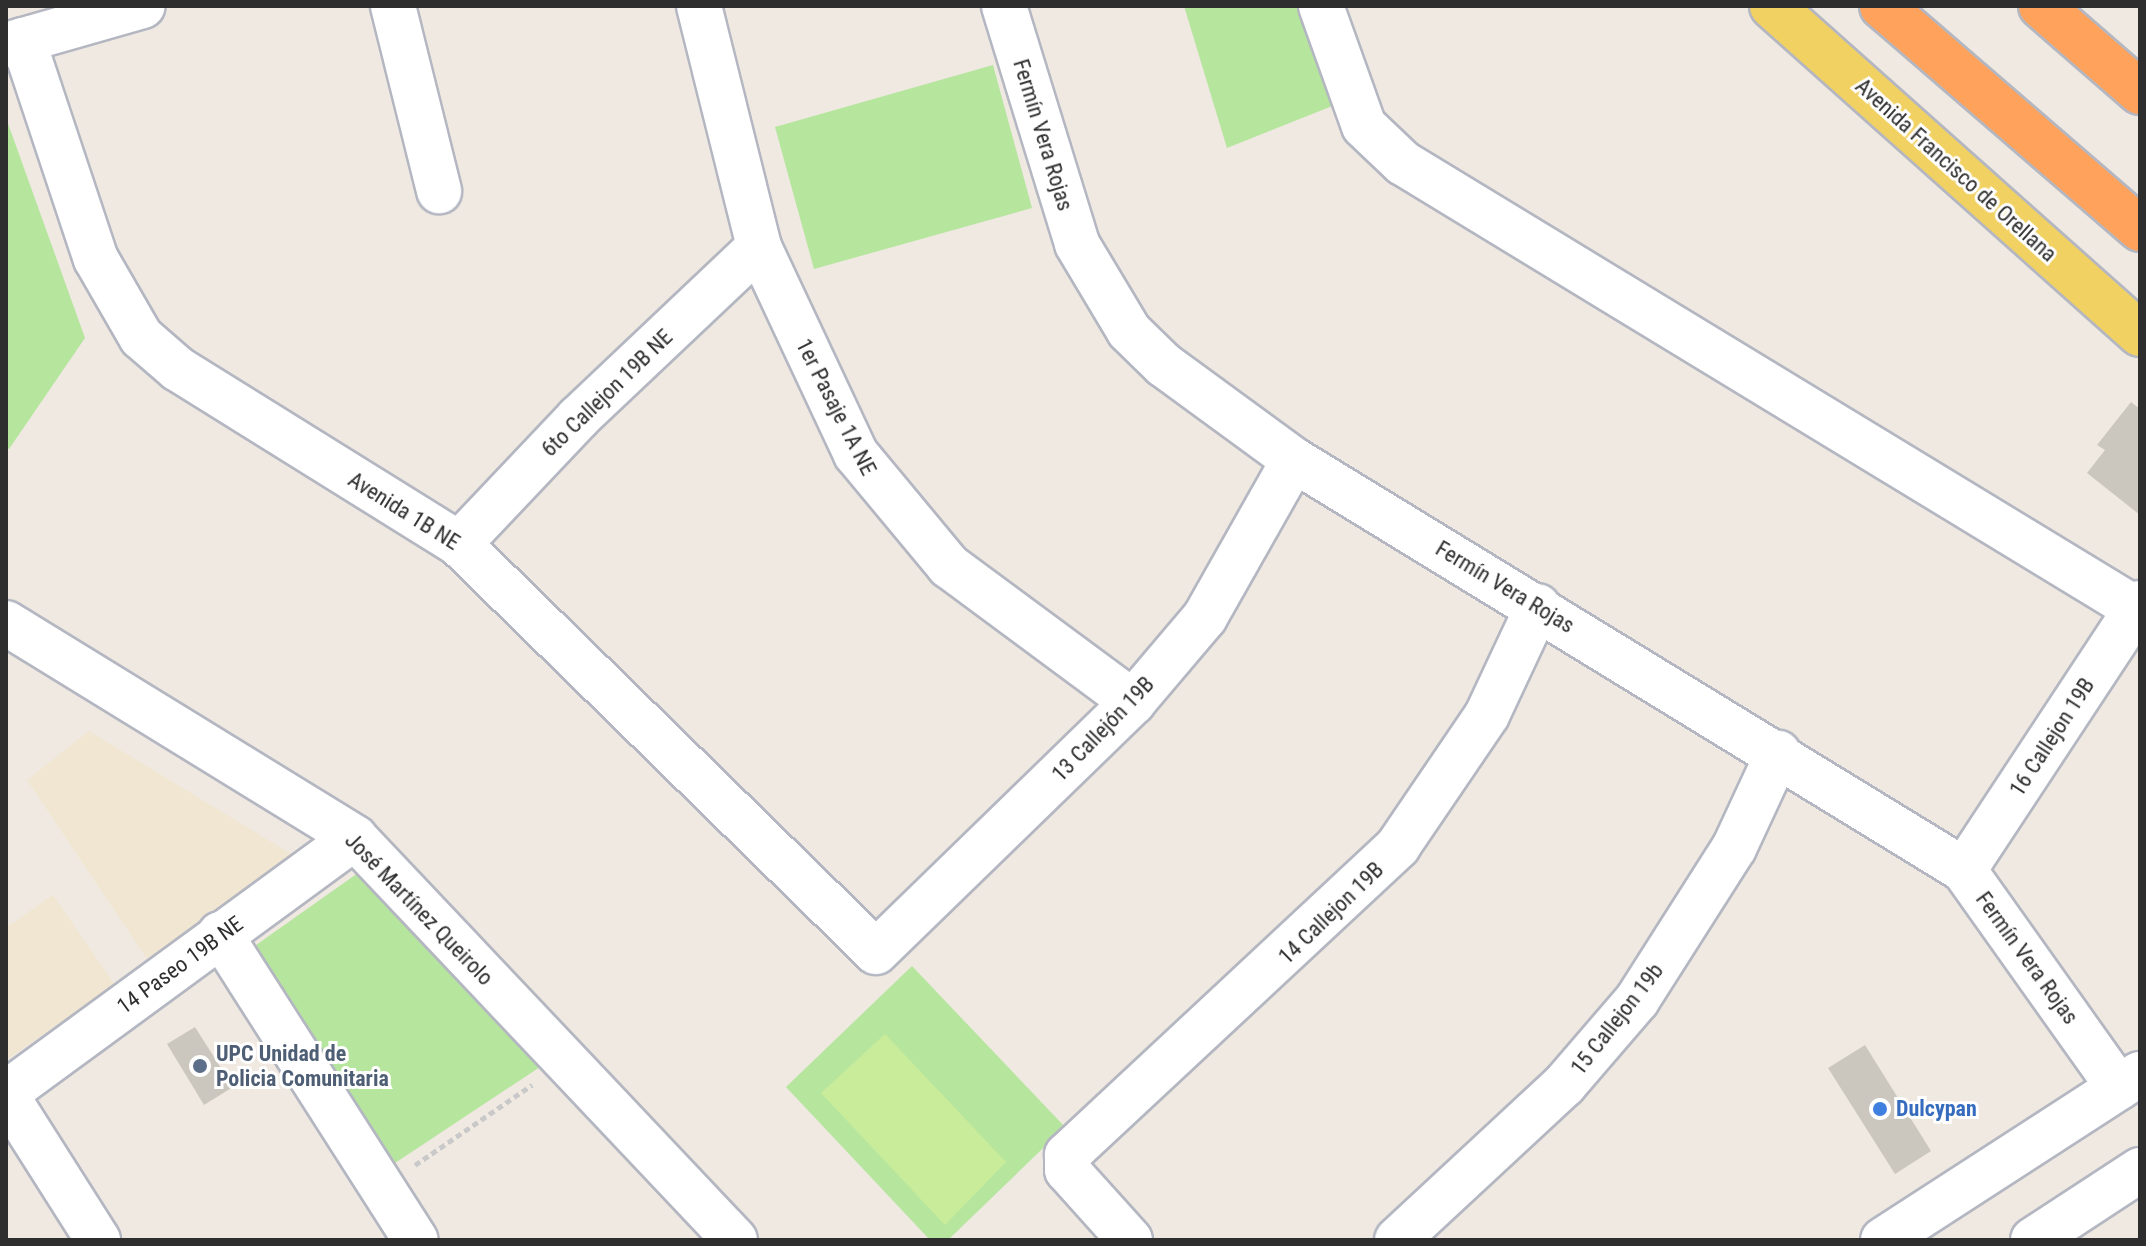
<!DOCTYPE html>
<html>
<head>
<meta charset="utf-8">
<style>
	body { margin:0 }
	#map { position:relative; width:2146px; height:1246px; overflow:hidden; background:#efe9e1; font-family:"Roboto Condensed",sans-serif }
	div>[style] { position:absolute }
	.education>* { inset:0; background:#f0e6d1 }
	.green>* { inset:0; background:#b6e59e }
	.pitch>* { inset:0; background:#c9ec9a }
	.building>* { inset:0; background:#cbc7bf }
	.path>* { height:5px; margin-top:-2.5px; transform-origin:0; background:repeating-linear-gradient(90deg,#c9c9c9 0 6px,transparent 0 10px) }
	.roads { filter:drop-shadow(2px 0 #b4b7c1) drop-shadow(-2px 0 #b4b7c1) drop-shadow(0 2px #b4b7c1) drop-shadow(0 -2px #b4b7c1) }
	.street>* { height:44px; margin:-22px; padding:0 22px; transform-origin:22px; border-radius:22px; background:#fff }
	.secondary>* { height:44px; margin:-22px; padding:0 22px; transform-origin:22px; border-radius:22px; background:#fff }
	.primary>* { height:44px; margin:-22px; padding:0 22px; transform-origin:22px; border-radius:22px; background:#f2d163 }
	.highway>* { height:44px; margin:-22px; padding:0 22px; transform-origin:22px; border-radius:22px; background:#ffa35c }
	.dots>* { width:22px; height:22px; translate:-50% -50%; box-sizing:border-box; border:4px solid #fff; border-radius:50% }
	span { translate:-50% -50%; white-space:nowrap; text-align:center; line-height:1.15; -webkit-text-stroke:6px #fff; paint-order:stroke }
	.street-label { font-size:22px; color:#2e2e2e }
	.service-label { font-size:22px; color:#4e5e75; font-weight:700 }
	.left { translate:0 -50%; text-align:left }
	.shop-label { font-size:22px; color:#366cbe; font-weight:700 }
	.frame { position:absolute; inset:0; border:8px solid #2e2e2e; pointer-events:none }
</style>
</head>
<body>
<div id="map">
	<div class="education">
		<div style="clip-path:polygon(89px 731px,296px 857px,147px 959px,27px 780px)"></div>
		<div style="clip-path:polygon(53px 895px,115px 985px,6px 1060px,6px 921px,10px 925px)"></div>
	</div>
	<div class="green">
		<div style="clip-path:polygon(1184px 6px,1310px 6px,1345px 101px,1227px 148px)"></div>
		<div style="clip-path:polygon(993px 65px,1032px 208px,814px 269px,775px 127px)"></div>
		<div style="clip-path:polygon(6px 118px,85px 338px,9px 449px,6px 447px)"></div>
		<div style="clip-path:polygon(365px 868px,549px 1061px,386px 1169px,249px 950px)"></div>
		<div style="clip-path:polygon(912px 966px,1065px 1127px,948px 1240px,930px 1240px,786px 1087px)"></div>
	</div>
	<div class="pitch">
		<div style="clip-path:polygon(885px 1034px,1006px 1162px,945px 1225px,821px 1093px)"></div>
	</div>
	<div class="building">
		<div style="clip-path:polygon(2131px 402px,2140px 409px,2140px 515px,2087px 473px,2105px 450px,2097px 445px)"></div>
		<div style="clip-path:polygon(195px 1027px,233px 1087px,204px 1105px,167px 1044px)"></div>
		<div style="clip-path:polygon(1865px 1045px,1931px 1151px,1895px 1174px,1828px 1068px)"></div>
	</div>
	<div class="path">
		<div style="left:415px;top:1165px;width:142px;rotate:-34.4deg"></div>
	</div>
	<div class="roads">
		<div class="street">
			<div style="left:393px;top:6px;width:191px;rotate:76deg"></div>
			<div style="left:699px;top:6px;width:248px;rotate:76deg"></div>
			<div style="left:759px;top:247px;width:229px;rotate:64.9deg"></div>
			<div style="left:856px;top:454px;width:146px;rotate:50.3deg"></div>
			<div style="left:949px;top:566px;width:229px;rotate:36.5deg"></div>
			<div style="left:1004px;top:6px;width:249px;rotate:72.9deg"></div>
			<div style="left:1077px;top:244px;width:101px;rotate:59.1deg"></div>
			<div style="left:1129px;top:331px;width:49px;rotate:44.2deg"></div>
			<div style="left:1164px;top:365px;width:161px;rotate:36.2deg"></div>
			<div style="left:1294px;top:460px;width:785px;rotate:31.46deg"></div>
			<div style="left:1964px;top:870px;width:267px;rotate:54.6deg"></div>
			<div style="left:1321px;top:6px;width:127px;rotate:70.3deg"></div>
			<div style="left:1364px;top:126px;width:54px;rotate:43.5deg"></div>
			<div style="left:1403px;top:163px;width:858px;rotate:31.32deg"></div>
			<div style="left:23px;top:40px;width:231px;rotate:71.6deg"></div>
			<div style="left:96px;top:259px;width:90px;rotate:60deg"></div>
			<div style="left:141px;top:337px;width:49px;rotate:40.9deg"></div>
			<div style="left:178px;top:369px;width:331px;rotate:31.9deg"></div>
			<div style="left:459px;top:544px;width:583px;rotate:44.37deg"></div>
			<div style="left:876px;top:952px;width:359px;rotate:-44.2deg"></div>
			<div style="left:1133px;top:702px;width:111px;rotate:-49.7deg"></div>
			<div style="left:1205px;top:617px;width:180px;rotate:-60.5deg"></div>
			<div style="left:6px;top:45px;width:142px;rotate:-15.9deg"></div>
			<div style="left:459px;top:544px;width:173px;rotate:-46.6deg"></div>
			<div style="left:578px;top:418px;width:249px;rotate:-43.4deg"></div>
			<div style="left:6px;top:623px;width:410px;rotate:31.6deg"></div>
			<div style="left:355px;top:838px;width:553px;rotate:46.61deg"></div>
			<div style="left:1964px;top:870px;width:320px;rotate:-56.6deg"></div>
			<div style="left:220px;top:934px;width:363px;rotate:57.4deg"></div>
			<div style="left:6px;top:1093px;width:432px;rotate:-36.2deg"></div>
			<div style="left:6px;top:1095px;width:172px;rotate:57.6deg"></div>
			<div style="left:1130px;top:1240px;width:94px;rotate:-132deg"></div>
			<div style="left:1067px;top:1170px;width:15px;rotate:-90deg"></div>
			<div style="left:1067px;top:1155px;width:453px;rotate:-43deg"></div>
			<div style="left:1398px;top:846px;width:158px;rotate:-55.8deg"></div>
			<div style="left:1487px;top:715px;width:120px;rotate:-64.9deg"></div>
			<div style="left:1397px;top:1240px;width:228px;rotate:-42.9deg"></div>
			<div style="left:1564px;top:1085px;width:112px;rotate:-49.3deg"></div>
			<div style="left:1637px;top:1000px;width:180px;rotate:-57.5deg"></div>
			<div style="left:1734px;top:848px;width:105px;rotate:-65.1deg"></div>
		</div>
		<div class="secondary">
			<div style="left:1883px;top:1240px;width:306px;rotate:-32.9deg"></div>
			<div style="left:2033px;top:1240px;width:128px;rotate:-33.2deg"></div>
		</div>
		<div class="primary">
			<div style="left:1772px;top:6px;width:493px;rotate:41.7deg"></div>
		</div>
		<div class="highway">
			<div style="left:1882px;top:6px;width:341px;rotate:40.8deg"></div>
			<div style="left:2041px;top:6px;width:131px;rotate:41deg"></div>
		</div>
	</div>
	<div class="dots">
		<div style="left:200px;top:1066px;background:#5c6f8a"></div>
		<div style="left:1880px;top:1109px;background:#3f7fe0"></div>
	</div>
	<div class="street-label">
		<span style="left:1043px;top:135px;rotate:73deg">Fermín Vera Rojas</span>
		<span style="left:1956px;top:170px;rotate:42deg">Avenida Francisco de Orellana</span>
		<span style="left:607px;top:393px;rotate:-44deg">6to Callejon 19B NE</span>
		<span style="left:836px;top:407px;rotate:63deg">1er Pasaje 1A NE</span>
		<span style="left:404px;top:511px;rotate:32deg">Avenida 1B NE</span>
		<span style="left:1505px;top:587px;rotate:31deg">Fermín Vera Rojas</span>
		<span style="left:1103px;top:729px;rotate:-46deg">13 Callejón 19B</span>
		<span style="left:2052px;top:737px;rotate:-57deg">16 Callejon 19B</span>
		<span style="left:419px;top:909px;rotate:46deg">José Martínez Queirolo</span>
		<span style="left:1331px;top:913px;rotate:-44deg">14 Callejon 19B</span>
		<span style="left:2027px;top:958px;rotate:54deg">Fermín Vera Rojas</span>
		<span style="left:180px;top:965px;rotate:-36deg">14 Paseo 19B NE</span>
		<span style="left:1617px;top:1019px;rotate:-52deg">15 Callejon 19b</span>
	</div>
	<div class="service-label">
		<span class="left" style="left:216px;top:1066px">UPC Unidad de<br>Policia Comunitaria</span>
	</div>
	<div class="shop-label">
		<span class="left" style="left:1896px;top:1109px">Dulcypan</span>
	</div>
	<div class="frame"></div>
</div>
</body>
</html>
